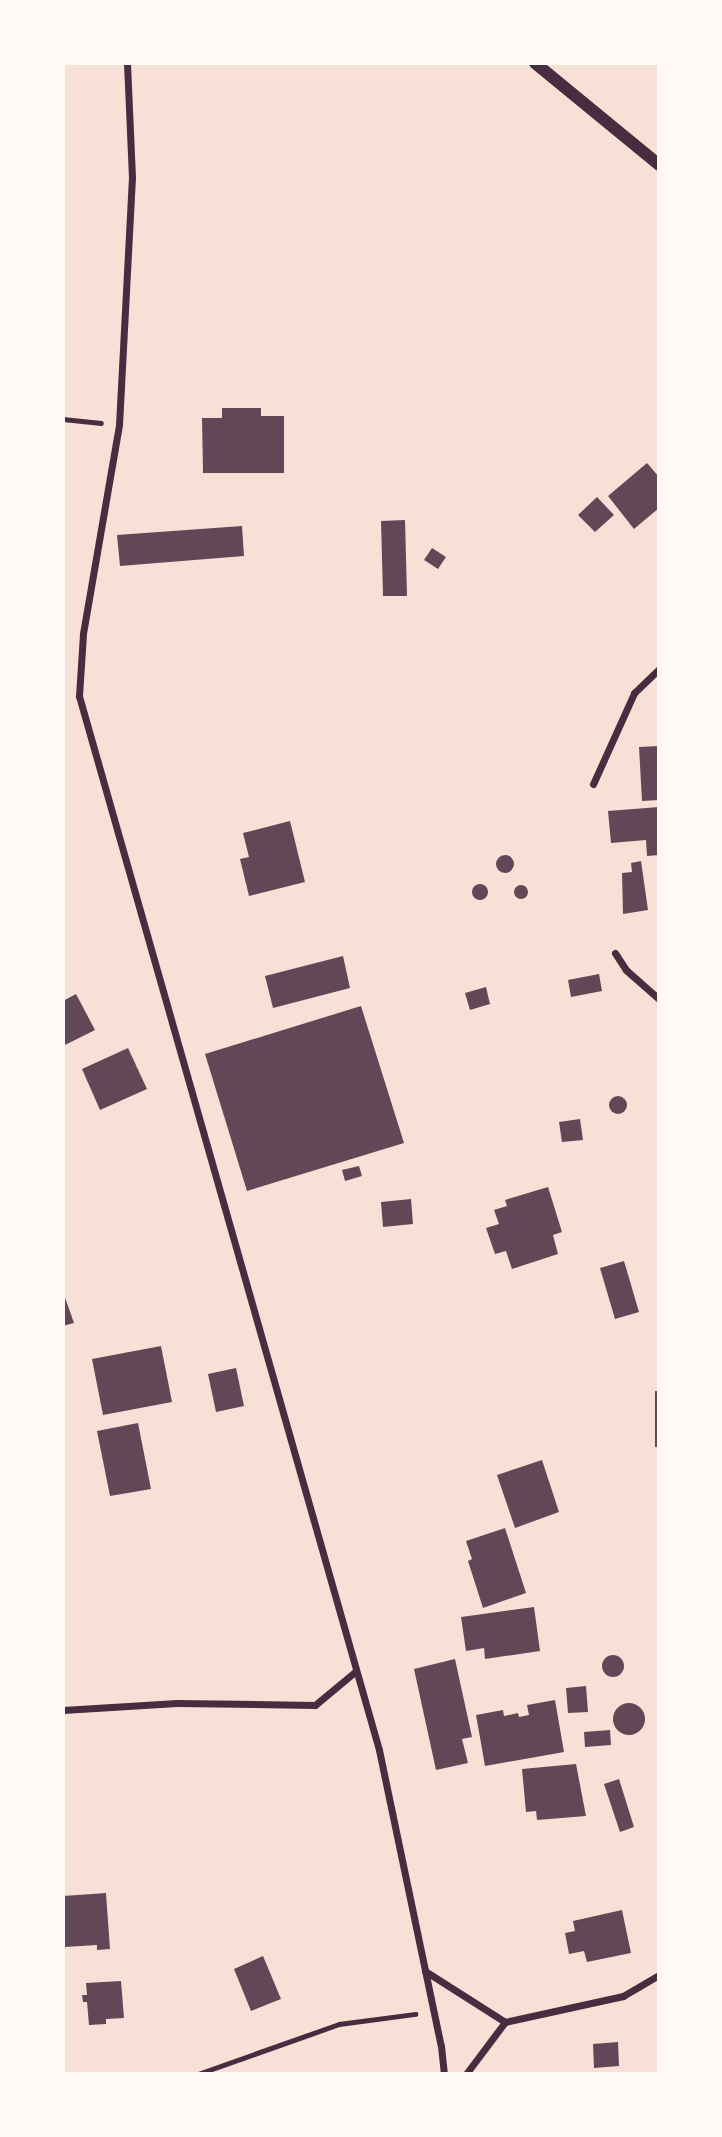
<!DOCTYPE html>
<html>
<head>
<meta charset="utf-8">
<style>
	body { margin:0 }
	#map { position:relative; width:722px; height:2137px; overflow:hidden; background:#f7e1d7; font-family:Helvetica,sans-serif }
	div>[style] { position:absolute }
	.building>* { inset:0; background:#644757 }
	.round { border-radius:50% }
	.path>* { height:4.5px; margin:-2.25px; padding:0 2.25px; transform-origin:2.25px; border-radius:2.25px; background:#4a2c40 }
	.minor>* { height:7px; margin:-3.5px; padding:0 3.5px; transform-origin:3.5px; border-radius:3.5px; background:#4a2c40 }
	.tertiary>* { height:12px; margin:-6px; padding:0 6px; transform-origin:6px; border-radius:6px; background:#4a2c40 }
	span { translate:-50% -50%; white-space:nowrap; text-align:center; line-height:1.15; -webkit-text-stroke:6px #fffaf5; paint-order:stroke }
	.frame { position:absolute; inset:0; border:65px solid #fffaf5; pointer-events:none }
</style>
</head>
<body>
<div id="map">
	<div class="building">
		<div style="clip-path:polygon(222px 408px,261px 408px,261px 416px,284px 416px,284px 473px,203px 473px,202px 418px,222px 418px)"></div>
		<div style="clip-path:polygon(647px 463px,659px 477px,659px 508px,634px 529px,608px 496px)"></div>
		<div style="clip-path:polygon(597px 497px,614px 515px,595px 532px,578px 515px)"></div>
		<div style="clip-path:polygon(405px 520px,407px 596px,383px 596px,381px 521px)"></div>
		<div style="clip-path:polygon(242px 526px,244px 556px,120px 566px,117px 535px)"></div>
		<div style="clip-path:polygon(432px 548px,446px 557px,438px 569px,424px 560px)"></div>
		<div style="clip-path:polygon(659px 746px,659px 800px,642px 801px,639px 747px)"></div>
		<div style="clip-path:polygon(659px 807px,659px 855px,647px 856px,646px 840px,611px 843px,608px 811px)"></div>
		<div style="clip-path:polygon(290px 821px,305px 882px,249px 896px,240px 859px,249px 857px,243px 833px)"></div>
		<div class="round" style="left:496px;top:855px;width:18px;height:18px"></div>
		<div style="clip-path:polygon(641px 861px,648px 910px,623px 914px,622px 873px,632px 872px,631px 863px)"></div>
		<div class="round" style="left:472px;top:884px;width:16px;height:16px"></div>
		<div class="round" style="left:514px;top:885px;width:14px;height:14px"></div>
		<div style="clip-path:polygon(343px 956px,350px 988px,273px 1008px,265px 976px)"></div>
		<div style="clip-path:polygon(599px 974px,602px 991px,571px 997px,568px 980px)"></div>
		<div style="clip-path:polygon(486px 987px,490px 1004px,470px 1010px,465px 993px)"></div>
		<div style="clip-path:polygon(76px 994px,95px 1030px,63px 1046px,63px 1001px)"></div>
		<div style="clip-path:polygon(361px 1006px,404px 1143px,247px 1191px,205px 1054px)"></div>
		<div style="clip-path:polygon(128px 1048px,147px 1089px,100px 1110px,82px 1069px)"></div>
		<div class="round" style="left:609px;top:1096px;width:18px;height:18px"></div>
		<div style="clip-path:polygon(580px 1119px,583px 1140px,562px 1142px,559px 1122px)"></div>
		<div style="clip-path:polygon(359px 1166px,362px 1176px,345px 1181px,342px 1170px)"></div>
		<div style="clip-path:polygon(548px 1187px,562px 1232px,553px 1235px,558px 1254px,512px 1269px,506px 1251px,495px 1254px,486px 1228px,499px 1224px,494px 1210px,507px 1206px,505px 1200px)"></div>
		<div style="clip-path:polygon(411px 1199px,413px 1224px,383px 1227px,381px 1202px)"></div>
		<div style="clip-path:polygon(624px 1261px,639px 1312px,615px 1319px,600px 1268px)"></div>
		<div style="clip-path:polygon(63px 1292px,74px 1323px,63px 1326px)"></div>
		<div style="clip-path:polygon(161px 1346px,172px 1402px,103px 1415px,92px 1359px)"></div>
		<div style="clip-path:polygon(236px 1368px,244px 1406px,216px 1412px,208px 1374px)"></div>
		<div style="clip-path:polygon(655px 1391px,659px 1391px,659px 1447px,655px 1447px)"></div>
		<div style="clip-path:polygon(138px 1423px,151px 1489px,110px 1496px,97px 1431px)"></div>
		<div style="clip-path:polygon(542px 1460px,559px 1512px,515px 1528px,497px 1475px)"></div>
		<div style="clip-path:polygon(505px 1528px,526px 1593px,483px 1608px,468px 1561px,472px 1559px,466px 1541px)"></div>
		<div style="clip-path:polygon(534px 1607px,540px 1651px,485px 1659px,484px 1648px,466px 1651px,461px 1617px)"></div>
		<div class="round" style="left:602px;top:1655px;width:22px;height:22px"></div>
		<div style="clip-path:polygon(455px 1659px,472px 1737px,462px 1739px,468px 1763px,436px 1770px,414px 1669px)"></div>
		<div style="clip-path:polygon(586px 1686px,588px 1712px,568px 1713px,566px 1688px)"></div>
		<div style="clip-path:polygon(555px 1700px,564px 1752px,485px 1766px,476px 1715px,503px 1710px,504px 1716px,518px 1713px,519px 1717px,529px 1715px,527px 1705px)"></div>
		<div class="round" style="left:613px;top:1703px;width:32px;height:32px"></div>
		<div style="clip-path:polygon(610px 1730px,611px 1745px,585px 1747px,584px 1732px)"></div>
		<div style="clip-path:polygon(576px 1764px,586px 1816px,537px 1820px,536px 1811px,526px 1812px,522px 1769px)"></div>
		<div style="clip-path:polygon(619px 1779px,634px 1827px,620px 1832px,604px 1784px)"></div>
		<div style="clip-path:polygon(106px 1893px,110px 1949px,97px 1950px,97px 1945px,65px 1947px,63px 1896px)"></div>
		<div style="clip-path:polygon(622px 1910px,631px 1953px,587px 1962px,584px 1951px,569px 1954px,565px 1933px,575px 1931px,573px 1921px)"></div>
		<div style="clip-path:polygon(263px 1956px,281px 1999px,251px 2011px,234px 1969px)"></div>
		<div style="clip-path:polygon(121px 1981px,124px 2018px,106px 2019px,106px 2024px,89px 2025px,87px 2002px,83px 2002px,82px 1995px,87px 1995px,86px 1983px)"></div>
		<div style="clip-path:polygon(618px 2042px,619px 2066px,594px 2068px,593px 2044px)"></div>
	</div>
	<div class="path">
		<div style="left:63px;top:419px;width:38px;rotate:6deg"></div>
		<div style="left:198px;top:2074px;width:150px;rotate:-19.5deg"></div>
		<div style="left:339px;top:2024px;width:77px;rotate:-7.5deg"></div>
	</div>
	<div class="minor">
		<div style="left:127px;top:63px;width:114px;rotate:87.5deg"></div>
		<div style="left:132px;top:177px;width:248px;rotate:93deg"></div>
		<div style="left:119px;top:425px;width:212px;rotate:99.8deg"></div>
		<div style="left:83px;top:634px;width:62px;rotate:93.7deg"></div>
		<div style="left:79px;top:696px;width:1096px;rotate:74.11deg"></div>
		<div style="left:379px;top:1750px;width:302px;rotate:78.2deg"></div>
		<div style="left:441px;top:2046px;width:28px;rotate:84deg"></div>
		<div style="left:593px;top:784px;width:100px;rotate:-65.7deg"></div>
		<div style="left:634px;top:693px;width:35px;rotate:-44deg"></div>
		<div style="left:615px;top:953px;width:20px;rotate:57deg"></div>
		<div style="left:626px;top:970px;width:44px;rotate:41.3deg"></div>
		<div style="left:63px;top:1710px;width:114px;rotate:-3.5deg"></div>
		<div style="left:177px;top:1703px;width:138px;rotate:0.8deg"></div>
		<div style="left:315px;top:1705px;width:53px;rotate:-39.7deg"></div>
		<div style="left:425px;top:1971px;width:95px;rotate:32.5deg"></div>
		<div style="left:505px;top:2022px;width:65px;rotate:126.9deg"></div>
		<div style="left:505px;top:2022px;width:121px;rotate:-12.4deg"></div>
		<div style="left:623px;top:1996px;width:42px;rotate:-30.3deg"></div>
	</div>
	<div class="tertiary">
		<div style="left:535px;top:63px;width:161px;rotate:39.4deg"></div>
	</div>
	<div class="frame"></div>
</div>
</body>
</html>
